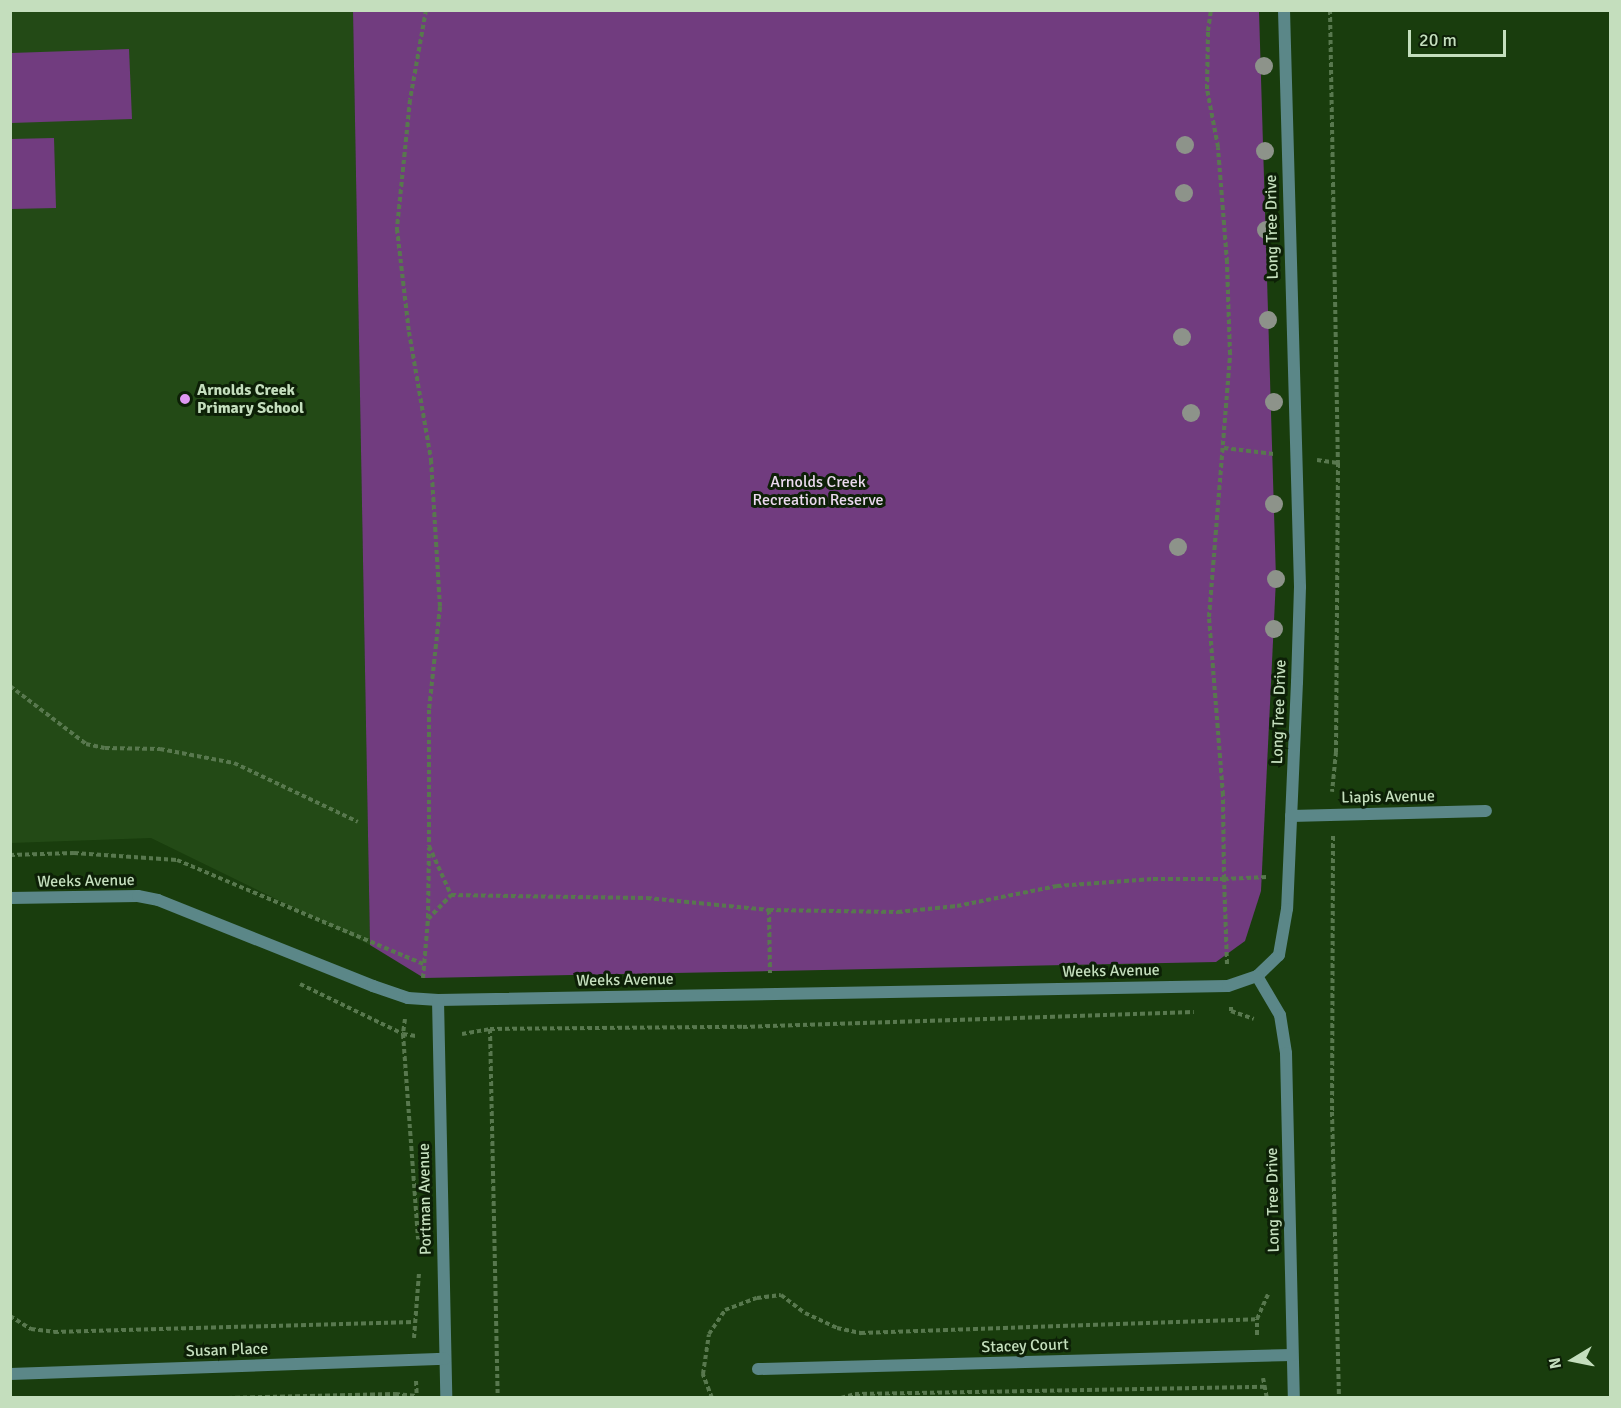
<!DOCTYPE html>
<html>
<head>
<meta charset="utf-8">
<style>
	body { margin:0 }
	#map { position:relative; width:1621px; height:1408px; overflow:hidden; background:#193d0d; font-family:Signika,sans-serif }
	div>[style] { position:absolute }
	.built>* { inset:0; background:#234a16 }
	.green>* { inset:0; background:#713c7f }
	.path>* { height:4px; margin-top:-2px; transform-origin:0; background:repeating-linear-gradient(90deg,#58784e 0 4.5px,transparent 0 7.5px) }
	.minor>* { height:12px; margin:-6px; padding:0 6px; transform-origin:6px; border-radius:6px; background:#5b8788 }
	.trees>* { width:18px; height:18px; margin:-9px; border-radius:50%; background:#8d938a }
	.dots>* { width:16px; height:16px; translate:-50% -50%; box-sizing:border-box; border:3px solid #0d2007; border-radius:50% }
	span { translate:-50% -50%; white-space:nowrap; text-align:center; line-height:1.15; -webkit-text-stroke:6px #0d2007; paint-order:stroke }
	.street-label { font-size:16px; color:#c4debd }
	.poi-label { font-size:16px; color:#c4debd; font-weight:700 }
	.left { translate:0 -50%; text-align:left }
	.park-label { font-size:16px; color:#ecdaf0 }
	.frame { position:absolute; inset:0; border:12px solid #c4debd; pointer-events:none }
	.north { position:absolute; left:1543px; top:1330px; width:60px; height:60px; -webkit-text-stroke:4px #0d2007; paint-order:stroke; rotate:260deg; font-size:16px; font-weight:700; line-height:24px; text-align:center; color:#c4debd }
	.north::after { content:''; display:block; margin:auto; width:21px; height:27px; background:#c4debd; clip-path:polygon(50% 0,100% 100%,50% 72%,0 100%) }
	.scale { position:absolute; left:1408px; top:30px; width:98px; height:27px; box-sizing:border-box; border:3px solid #c4debd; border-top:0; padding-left:8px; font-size:18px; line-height:21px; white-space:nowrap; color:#c4debd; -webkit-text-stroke:4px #0d2007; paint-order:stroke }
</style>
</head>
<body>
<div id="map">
	<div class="built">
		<div style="clip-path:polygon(10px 11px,353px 11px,370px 945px,151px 838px,11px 843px)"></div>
	</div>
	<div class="green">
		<div style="clip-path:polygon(353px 11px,1259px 11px,1276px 579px,1261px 891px,1245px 941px,1216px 962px,424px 978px,370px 945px)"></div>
		<div style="clip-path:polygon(129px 49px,132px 119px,11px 123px,11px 53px)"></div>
		<div style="clip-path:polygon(54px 138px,56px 208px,11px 209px,11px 139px)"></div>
	</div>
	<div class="path">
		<div style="left:426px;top:10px;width:91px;rotate:100.1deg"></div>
		<div style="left:410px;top:100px;width:130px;rotate:95.8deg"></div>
		<div style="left:397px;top:229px;width:104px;rotate:83.4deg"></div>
		<div style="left:409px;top:332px;width:130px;rotate:80.2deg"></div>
		<div style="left:431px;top:460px;width:147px;rotate:86.5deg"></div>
		<div style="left:440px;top:607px;width:104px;rotate:96.1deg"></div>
		<div style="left:429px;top:710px;width:136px;rotate:90deg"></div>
		<div style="left:429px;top:846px;width:54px;rotate:65.8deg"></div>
		<div style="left:451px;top:895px;width:196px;rotate:0.9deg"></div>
		<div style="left:647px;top:898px;width:123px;rotate:5.6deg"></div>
		<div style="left:769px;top:910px;width:129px;rotate:0.9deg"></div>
		<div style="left:898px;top:912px;width:59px;rotate:-5.8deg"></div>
		<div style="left:957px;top:906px;width:102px;rotate:-11.3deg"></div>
		<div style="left:1057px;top:886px;width:96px;rotate:-4.2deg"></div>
		<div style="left:1153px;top:879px;width:71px"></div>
		<div style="left:1224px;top:879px;width:84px;rotate:-90.7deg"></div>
		<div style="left:1223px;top:795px;width:179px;rotate:-94.5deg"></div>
		<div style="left:1209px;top:617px;width:264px;rotate:-85.4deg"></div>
		<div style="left:1230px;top:354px;width:92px;rotate:-91.9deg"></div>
		<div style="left:1227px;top:262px;width:115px;rotate:-94.5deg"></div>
		<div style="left:1218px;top:147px;width:59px;rotate:-100.7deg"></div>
		<div style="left:1207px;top:89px;width:58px;rotate:-89deg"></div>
		<div style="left:1208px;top:31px;width:21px;rotate:-82deg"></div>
		<div style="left:1330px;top:10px;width:453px;rotate:89deg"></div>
		<div style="left:1338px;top:463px;width:289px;rotate:90.4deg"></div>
		<div style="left:1336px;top:752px;width:40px;rotate:95.7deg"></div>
		<div style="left:1224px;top:448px;width:50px;rotate:6.8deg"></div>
		<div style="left:1317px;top:460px;width:21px;rotate:8deg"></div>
		<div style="left:10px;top:686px;width:96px;rotate:37.3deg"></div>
		<div style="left:86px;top:744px;width:19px;rotate:12deg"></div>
		<div style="left:105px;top:748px;width:55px;rotate:1deg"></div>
		<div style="left:160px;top:749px;width:75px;rotate:10.7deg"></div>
		<div style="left:234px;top:763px;width:137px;rotate:25.4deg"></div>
		<div style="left:1333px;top:836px;width:276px;rotate:90.2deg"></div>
		<div style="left:1332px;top:1112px;width:286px;rotate:88.6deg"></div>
		<div style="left:10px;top:855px;width:64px;rotate:-1.8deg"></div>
		<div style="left:74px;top:853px;width:103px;rotate:3.9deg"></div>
		<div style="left:177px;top:860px;width:269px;rotate:22.9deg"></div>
		<div style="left:769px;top:910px;width:63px;rotate:89.1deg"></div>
		<div style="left:428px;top:918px;width:70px;rotate:-89.2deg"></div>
		<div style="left:1227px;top:964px;width:85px;rotate:-92deg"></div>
		<div style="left:1224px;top:879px;width:43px;rotate:-2.7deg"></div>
		<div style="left:423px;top:978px;width:59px;rotate:-85.2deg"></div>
		<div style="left:428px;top:919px;width:33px;rotate:-46deg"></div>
		<div style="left:300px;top:984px;width:114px;rotate:25.9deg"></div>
		<div style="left:403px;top:1034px;width:13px;rotate:9deg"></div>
		<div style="left:1231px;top:1007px;width:4px;rotate:90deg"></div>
		<div style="left:1231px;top:1011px;width:24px;rotate:19deg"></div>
		<div style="left:405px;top:1019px;width:15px;rotate:98deg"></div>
		<div style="left:403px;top:1034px;width:206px;rotate:85.8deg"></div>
		<div style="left:490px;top:1029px;width:369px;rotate:88.8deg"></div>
		<div style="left:462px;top:1034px;width:28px;rotate:-10deg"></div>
		<div style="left:490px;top:1029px;width:253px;rotate:-0.5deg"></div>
		<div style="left:743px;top:1027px;width:451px;rotate:-1.9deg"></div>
		<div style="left:10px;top:1316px;width:25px;rotate:32deg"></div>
		<div style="left:31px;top:1329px;width:23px;rotate:7deg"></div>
		<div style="left:54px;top:1332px;width:360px;rotate:-1.6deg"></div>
		<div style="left:1257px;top:1335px;width:16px;rotate:-90deg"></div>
		<div style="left:1257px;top:1319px;width:27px;rotate:-66deg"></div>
		<div style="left:414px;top:1338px;width:65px;rotate:-85.6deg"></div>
		<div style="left:1263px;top:1378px;width:20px;rotate:79deg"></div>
		<div style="left:416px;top:1381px;width:17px;rotate:87deg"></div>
		<div style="left:228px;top:1398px;width:167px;rotate:-1.4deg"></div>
		<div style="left:395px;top:1394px;width:22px;rotate:5deg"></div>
		<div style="left:712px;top:1398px;width:26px;rotate:-111deg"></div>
		<div style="left:703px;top:1374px;width:40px;rotate:-81.5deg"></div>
		<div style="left:709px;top:1334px;width:29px;rotate:-56deg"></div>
		<div style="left:725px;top:1310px;width:34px;rotate:-21deg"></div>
		<div style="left:757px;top:1298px;width:24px;rotate:-7deg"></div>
		<div style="left:781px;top:1295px;width:30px;rotate:37deg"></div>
		<div style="left:805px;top:1313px;width:35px;rotate:25deg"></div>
		<div style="left:837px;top:1328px;width:25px;rotate:12deg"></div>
		<div style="left:861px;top:1333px;width:396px;rotate:-2deg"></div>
		<div style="left:841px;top:1398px;width:15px;rotate:-16deg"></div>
		<div style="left:855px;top:1394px;width:411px;rotate:-1deg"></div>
	</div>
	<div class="minor">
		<div style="left:1284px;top:10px;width:577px;rotate:88.41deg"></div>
		<div style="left:1300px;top:587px;width:95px;rotate:91.8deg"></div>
		<div style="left:1297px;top:682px;width:227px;rotate:92.5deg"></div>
		<div style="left:1287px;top:909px;width:47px;rotate:99.9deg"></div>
		<div style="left:1279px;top:955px;width:30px;rotate:136deg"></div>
		<div style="left:1257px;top:976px;width:45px;rotate:59.5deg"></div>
		<div style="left:1280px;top:1015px;width:38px;rotate:81deg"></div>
		<div style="left:1286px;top:1053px;width:345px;rotate:88.7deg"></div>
		<div style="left:1291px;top:816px;width:195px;rotate:-1.5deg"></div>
		<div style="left:10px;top:898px;width:128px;rotate:-0.9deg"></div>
		<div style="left:138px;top:896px;width:20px;rotate:11deg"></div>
		<div style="left:158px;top:900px;width:232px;rotate:21.8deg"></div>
		<div style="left:373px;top:986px;width:37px;rotate:19deg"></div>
		<div style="left:408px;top:998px;width:30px;rotate:4deg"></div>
		<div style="left:438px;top:1000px;width:790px;rotate:-1.02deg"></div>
		<div style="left:1228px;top:986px;width:31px;rotate:-19deg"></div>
		<div style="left:438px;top:1000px;width:398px;rotate:88.8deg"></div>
		<div style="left:758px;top:1369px;width:534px;rotate:-1.5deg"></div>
		<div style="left:10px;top:1374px;width:435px;rotate:-2deg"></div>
	</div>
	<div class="trees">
		<div style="left:1264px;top:66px"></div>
		<div style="left:1185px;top:145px"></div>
		<div style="left:1265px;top:151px"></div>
		<div style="left:1184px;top:193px"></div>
		<div style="left:1266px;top:230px"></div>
		<div style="left:1268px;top:320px"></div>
		<div style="left:1182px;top:337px"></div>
		<div style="left:1274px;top:402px"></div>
		<div style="left:1191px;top:413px"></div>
		<div style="left:1274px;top:504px"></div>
		<div style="left:1178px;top:547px"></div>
		<div style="left:1276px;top:579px"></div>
		<div style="left:1274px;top:629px"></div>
	</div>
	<div class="dots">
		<div style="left:185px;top:399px;background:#df98f2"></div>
	</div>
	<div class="street-label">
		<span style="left:1272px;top:227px;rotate:-91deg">Long Tree Drive</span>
		<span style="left:1279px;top:712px;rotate:-88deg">Long Tree Drive</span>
		<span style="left:1388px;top:797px;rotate:-1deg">Liapis Avenue</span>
		<span style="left:86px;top:881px;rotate:-1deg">Weeks Avenue</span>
		<span style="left:1111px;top:971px;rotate:-1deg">Weeks Avenue</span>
		<span style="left:625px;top:980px;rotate:-1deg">Weeks Avenue</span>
		<span style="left:425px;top:1199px;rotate:-91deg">Portman Avenue</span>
		<span style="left:1273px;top:1200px;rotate:-91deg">Long Tree Drive</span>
		<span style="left:1025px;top:1346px;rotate:-2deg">Stacey Court</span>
		<span style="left:227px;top:1350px;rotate:-2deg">Susan Place</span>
	</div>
	<div class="poi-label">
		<span class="left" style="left:197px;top:399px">Arnolds Creek<br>Primary School</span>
	</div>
	<div class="park-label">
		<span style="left:818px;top:491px">Arnolds Creek<br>Recreation Reserve</span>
	</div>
	<div class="frame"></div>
	<div class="north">N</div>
	<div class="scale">20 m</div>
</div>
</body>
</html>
